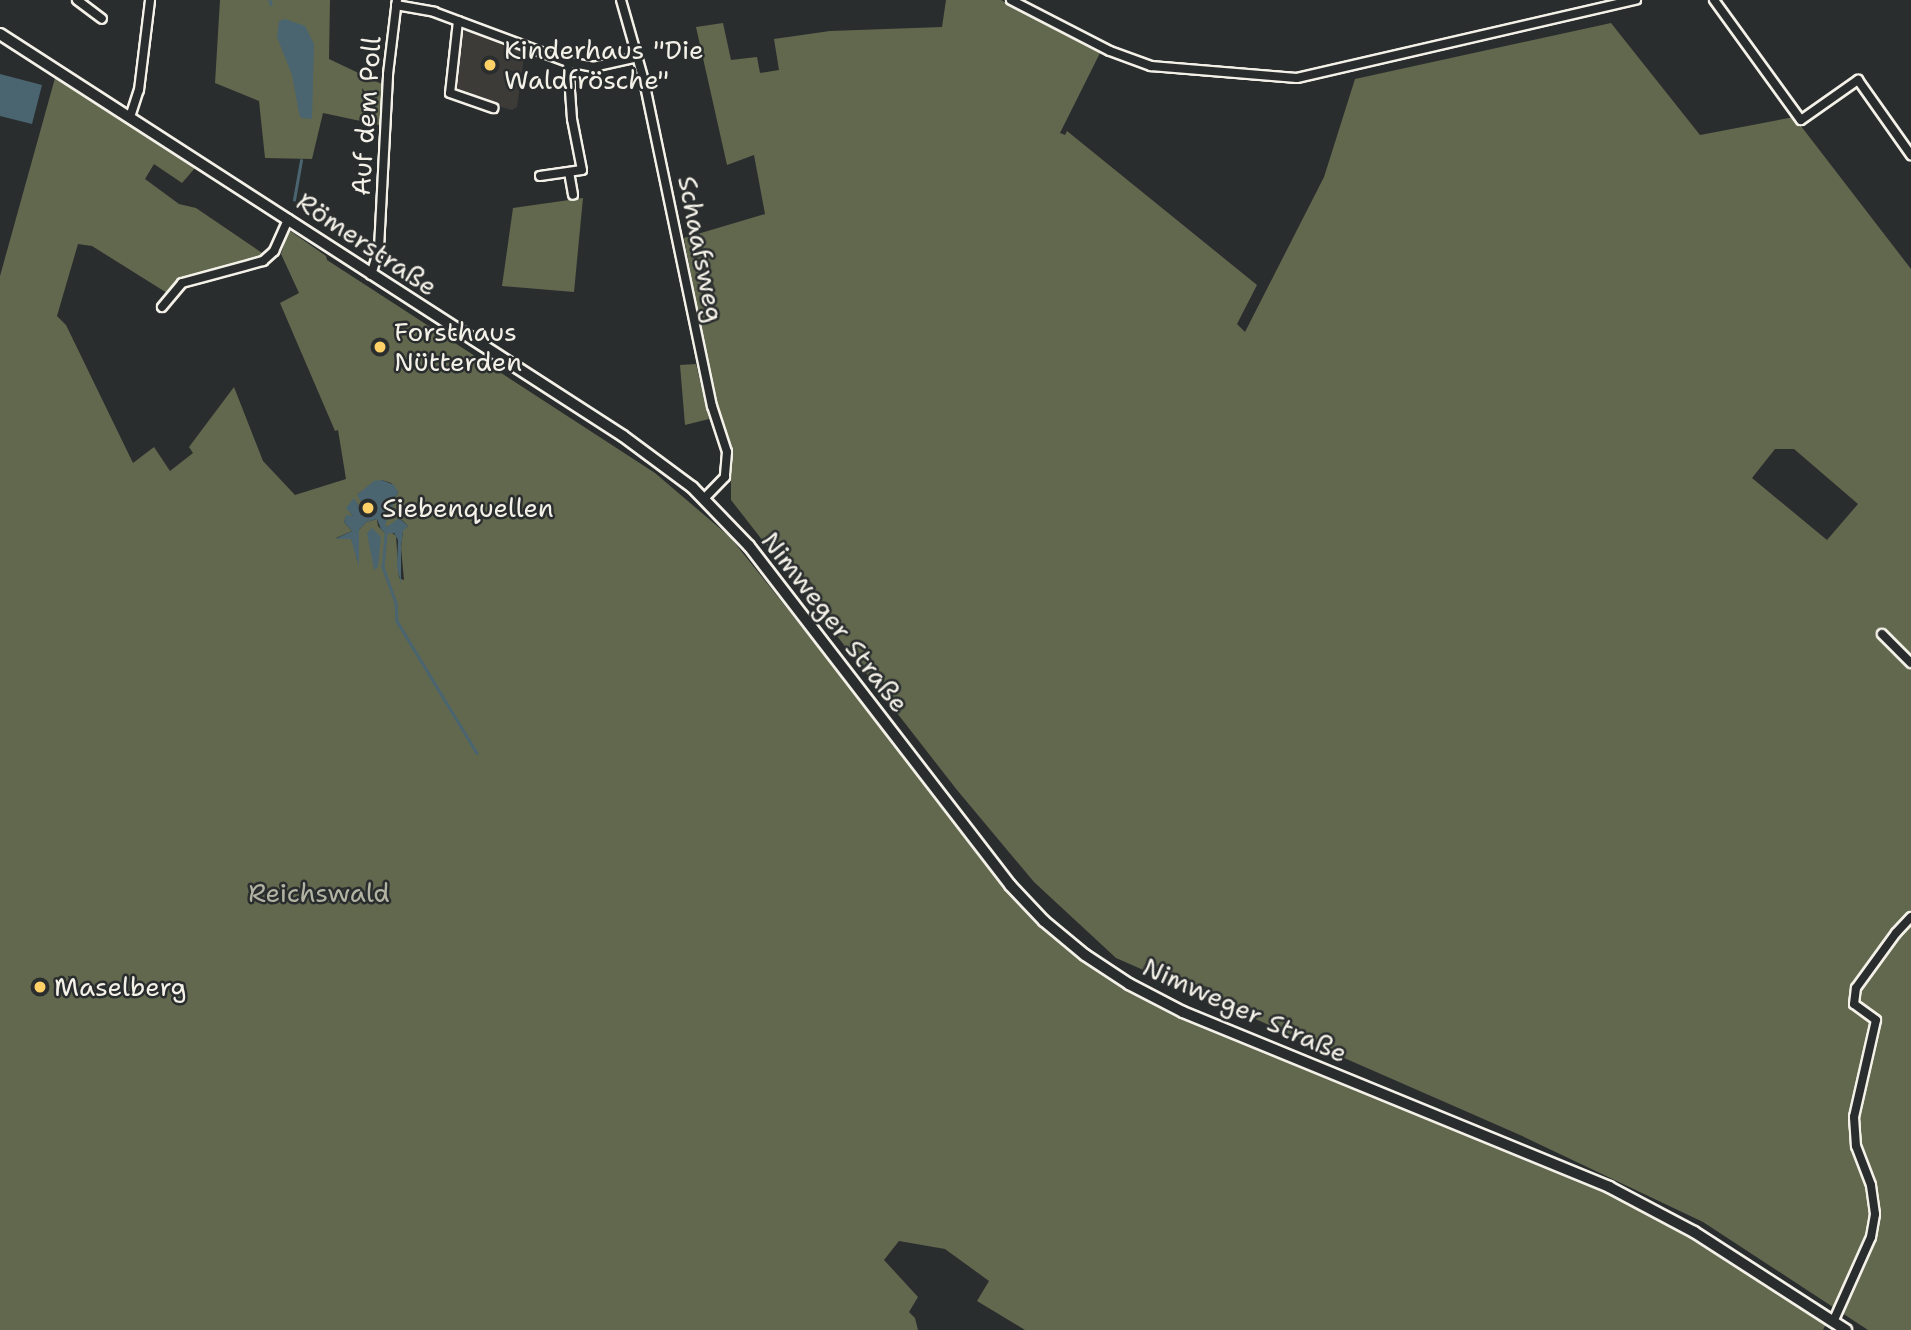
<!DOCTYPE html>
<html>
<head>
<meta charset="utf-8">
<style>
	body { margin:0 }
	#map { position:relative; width:1911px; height:1330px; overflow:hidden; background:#2a2d2e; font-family:"Shantell Sans",sans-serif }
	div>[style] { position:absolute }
	.built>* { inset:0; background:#3d3b38 }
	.green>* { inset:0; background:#61684e }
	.water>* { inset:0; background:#4b6570 }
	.stream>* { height:2.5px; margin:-1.25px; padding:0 1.25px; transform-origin:1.25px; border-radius:1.25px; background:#4b6570 }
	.roads { filter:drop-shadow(2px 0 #f4f1e8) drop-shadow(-2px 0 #f4f1e8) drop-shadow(0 2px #f4f1e8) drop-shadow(0 -2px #f4f1e8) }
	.street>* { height:8px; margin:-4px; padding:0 4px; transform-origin:4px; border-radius:4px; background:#2a2d2e }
	.secondary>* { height:10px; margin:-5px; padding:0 5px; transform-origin:5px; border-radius:5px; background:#2a2d2e }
	.dots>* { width:19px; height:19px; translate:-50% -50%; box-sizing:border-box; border:4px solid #2a2d2e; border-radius:50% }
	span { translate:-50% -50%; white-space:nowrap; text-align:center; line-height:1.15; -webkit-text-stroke:5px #2a2d2e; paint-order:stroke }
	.poi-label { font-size:26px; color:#f4f1e8 }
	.left { translate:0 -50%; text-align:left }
	.street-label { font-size:26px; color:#f4f1e8 }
	.park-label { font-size:26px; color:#b2b3a3 }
</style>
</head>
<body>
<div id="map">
	<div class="built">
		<div style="clip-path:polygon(469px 28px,525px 51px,517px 107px,512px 110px,463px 95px,456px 89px,460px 35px)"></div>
	</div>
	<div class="green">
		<div style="clip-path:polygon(220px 0,330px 0,329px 59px,386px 86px,384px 126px,323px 113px,312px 159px,265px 158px,259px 101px,215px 83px)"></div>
		<div style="clip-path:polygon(evenodd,946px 0,1001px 0,1101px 51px,1060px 133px,1065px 135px,1067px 131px,1257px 285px,1237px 324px,1245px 332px,1324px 177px,1355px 79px,1611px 23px,1700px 135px,1794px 117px,1911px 269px,1911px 1330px,1868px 1330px,1703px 1222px,1520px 1135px,1116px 958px,1034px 882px,957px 790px,731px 500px,731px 457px,707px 363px,684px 238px,765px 214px,754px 155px,727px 165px,696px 27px,723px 23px,731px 60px,757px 57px,760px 73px,779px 70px,774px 39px,830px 31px,942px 27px,946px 0,1775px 449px,1794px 449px,1858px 504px,1827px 540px,1752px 478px,1775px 449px)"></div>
		<div style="clip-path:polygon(evenodd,55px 78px,195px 168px,182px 183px,154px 164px,145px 179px,179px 204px,196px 208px,265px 255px,179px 278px,167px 293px,92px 246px,78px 244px,57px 316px,66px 325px,133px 463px,154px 447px,170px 471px,193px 453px,189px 447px,234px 387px,263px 461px,295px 495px,346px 479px,338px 430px,335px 431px,280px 303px,299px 293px,281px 254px,289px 230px,326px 256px,327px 260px,655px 473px,730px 537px,934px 792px,1044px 921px,1129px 984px,1521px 1150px,1694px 1232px,1826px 1324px,1823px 1330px,1025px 1330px,977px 1301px,989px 1281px,945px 1249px,899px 1241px,884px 1260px,918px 1297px,909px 1312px,915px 1318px,918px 1330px,0 1330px,0 276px,55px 78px,382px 480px,391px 483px,398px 492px,384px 525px,387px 527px,402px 520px,408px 526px,403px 530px,401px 548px,404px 580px,399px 578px,396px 536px,391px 532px,386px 534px,378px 526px,377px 519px,366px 522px,359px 530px,356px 561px,356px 549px,351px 539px,336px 538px,352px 531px,344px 522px,346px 516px,353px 516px,347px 508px,354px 499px,360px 508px,359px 515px,370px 512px,358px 494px,382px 480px)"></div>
		<div style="clip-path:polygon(583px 198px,574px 292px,502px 286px,513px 208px)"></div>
		<div style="clip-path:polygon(696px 364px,709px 419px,685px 425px,680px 365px)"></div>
	</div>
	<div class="water">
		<div style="clip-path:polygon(285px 19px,305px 26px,314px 44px,312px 119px,301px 118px,299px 113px,292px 75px,277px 37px,279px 21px)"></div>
		<div style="clip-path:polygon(0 74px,42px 85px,32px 124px,0 116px)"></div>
		<div style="clip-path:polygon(382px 480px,394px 485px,398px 492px,385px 525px,387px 527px,399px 518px,408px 526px,403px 531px,401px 548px,401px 584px,397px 567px,398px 540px,394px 533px,386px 534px,381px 529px,377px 519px,366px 522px,359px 530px,359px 567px,351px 539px,335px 539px,352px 531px,344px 522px,346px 515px,353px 516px,346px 508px,354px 498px,360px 508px,360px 515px,369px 514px,357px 495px,374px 481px)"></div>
		<div style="clip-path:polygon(372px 528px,381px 537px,378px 567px,374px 570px,367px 533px)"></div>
	</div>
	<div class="stream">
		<div style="left:270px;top:0;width:4px;rotate:76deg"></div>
		<div style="left:294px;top:200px;width:40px;rotate:-80deg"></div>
		<div style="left:386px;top:534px;width:33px;rotate:95deg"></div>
		<div style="left:383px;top:567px;width:38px;rotate:70deg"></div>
		<div style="left:396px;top:603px;width:18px;rotate:87deg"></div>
		<div style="left:397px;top:621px;width:154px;rotate:58.8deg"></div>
	</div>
	<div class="roads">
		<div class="street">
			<div style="left:77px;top:0;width:31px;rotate:37deg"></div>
			<div style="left:621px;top:0;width:84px;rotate:74.1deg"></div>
			<div style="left:644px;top:81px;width:332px;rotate:78.2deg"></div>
			<div style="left:712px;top:406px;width:48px;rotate:71.9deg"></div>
			<div style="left:727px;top:452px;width:25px;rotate:95deg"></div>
			<div style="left:725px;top:477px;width:30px;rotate:134deg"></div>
			<div style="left:1011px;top:0;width:111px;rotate:27.3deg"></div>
			<div style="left:1110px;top:51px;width:44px;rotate:20.1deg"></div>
			<div style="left:1151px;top:66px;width:146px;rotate:4.7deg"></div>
			<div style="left:1297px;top:78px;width:348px;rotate:-13deg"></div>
			<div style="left:1714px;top:0;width:148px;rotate:54.1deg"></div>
			<div style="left:1801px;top:120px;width:70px;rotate:-35.1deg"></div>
			<div style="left:1858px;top:80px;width:92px;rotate:54.8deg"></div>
			<div style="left:396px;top:5px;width:39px;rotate:10deg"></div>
			<div style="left:434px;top:12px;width:143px;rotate:20.5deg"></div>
			<div style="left:568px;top:62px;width:25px;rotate:11deg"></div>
			<div style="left:593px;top:67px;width:46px;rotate:-12.5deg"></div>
			<div style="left:458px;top:21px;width:72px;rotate:96.3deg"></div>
			<div style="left:450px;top:93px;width:46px;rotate:19.2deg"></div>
			<div style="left:130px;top:117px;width:28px;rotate:-72deg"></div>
			<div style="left:139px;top:90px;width:91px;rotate:-83deg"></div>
			<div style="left:569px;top:172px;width:23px;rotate:80deg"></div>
			<div style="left:540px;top:176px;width:42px;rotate:-8.1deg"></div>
			<div style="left:582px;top:170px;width:52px;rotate:-101.1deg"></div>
			<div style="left:572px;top:119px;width:57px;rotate:-94deg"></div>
			<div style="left:371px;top:275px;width:28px;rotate:-73deg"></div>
			<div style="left:379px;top:248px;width:174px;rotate:-87deg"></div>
			<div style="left:388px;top:74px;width:75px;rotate:-83.1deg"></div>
			<div style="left:162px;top:307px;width:31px;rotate:-50deg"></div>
			<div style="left:182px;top:283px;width:84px;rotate:-15.2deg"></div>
			<div style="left:263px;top:261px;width:15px;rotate:-42deg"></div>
			<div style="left:274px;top:251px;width:35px;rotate:-66deg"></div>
			<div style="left:1882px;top:634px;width:41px;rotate:45deg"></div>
			<div style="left:1833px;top:1322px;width:93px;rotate:-65.9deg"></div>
			<div style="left:1871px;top:1237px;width:23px;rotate:-80deg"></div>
			<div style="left:1875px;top:1214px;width:29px;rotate:-98deg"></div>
			<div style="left:1871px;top:1185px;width:42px;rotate:-111deg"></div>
			<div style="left:1856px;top:1146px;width:29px;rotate:-94deg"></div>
			<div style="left:1854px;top:1117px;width:99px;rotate:-77.2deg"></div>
			<div style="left:1876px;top:1020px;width:27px;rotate:-144deg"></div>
			<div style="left:1854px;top:1004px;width:16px;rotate:-83deg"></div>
			<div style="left:1856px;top:988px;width:68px;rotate:-54deg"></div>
			<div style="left:1896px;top:933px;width:22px;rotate:-47deg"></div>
		</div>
		<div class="secondary">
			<div style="left:0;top:34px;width:741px;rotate:32.83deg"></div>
			<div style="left:623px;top:436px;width:86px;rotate:36.5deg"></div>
			<div style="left:692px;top:487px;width:82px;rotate:46deg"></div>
			<div style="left:749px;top:546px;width:428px;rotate:52.4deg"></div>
			<div style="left:1010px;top:885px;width:50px;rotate:46.6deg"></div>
			<div style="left:1044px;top:921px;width:53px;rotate:39.7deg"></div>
			<div style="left:1085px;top:955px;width:53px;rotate:33.4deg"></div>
			<div style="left:1129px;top:984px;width:61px;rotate:27.4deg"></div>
			<div style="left:1183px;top:1012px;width:461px;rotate:22.3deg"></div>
			<div style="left:1609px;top:1187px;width:96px;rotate:27.9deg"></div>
			<div style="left:1694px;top:1232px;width:181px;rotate:32.8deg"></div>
		</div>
	</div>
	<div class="dots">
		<div style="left:490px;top:65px;background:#ffd166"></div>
		<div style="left:380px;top:347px;background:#ffd166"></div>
		<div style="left:368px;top:508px;background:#ffd166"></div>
		<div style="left:40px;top:987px;background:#ffd166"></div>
	</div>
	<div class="poi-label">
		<span class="left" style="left:504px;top:65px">Kinderhaus "Die<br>Waldfrösche"</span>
		<span class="left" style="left:394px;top:347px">Forsthaus<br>Nütterden</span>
		<span class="left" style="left:382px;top:508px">Siebenquellen</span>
		<span class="left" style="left:54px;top:987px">Maselberg</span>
	</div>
	<div class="street-label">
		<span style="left:366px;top:116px;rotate:-86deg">Auf dem Poll</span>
		<span style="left:367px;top:244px;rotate:34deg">Römerstraße</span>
		<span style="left:701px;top:249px;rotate:79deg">Schaafsweg</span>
		<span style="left:835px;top:622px;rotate:52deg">Nimweger Straße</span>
		<span style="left:1245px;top:1010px;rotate:24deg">Nimweger Straße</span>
	</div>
	<div class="park-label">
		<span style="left:319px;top:893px">Reichswald</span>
	</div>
</div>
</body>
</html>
